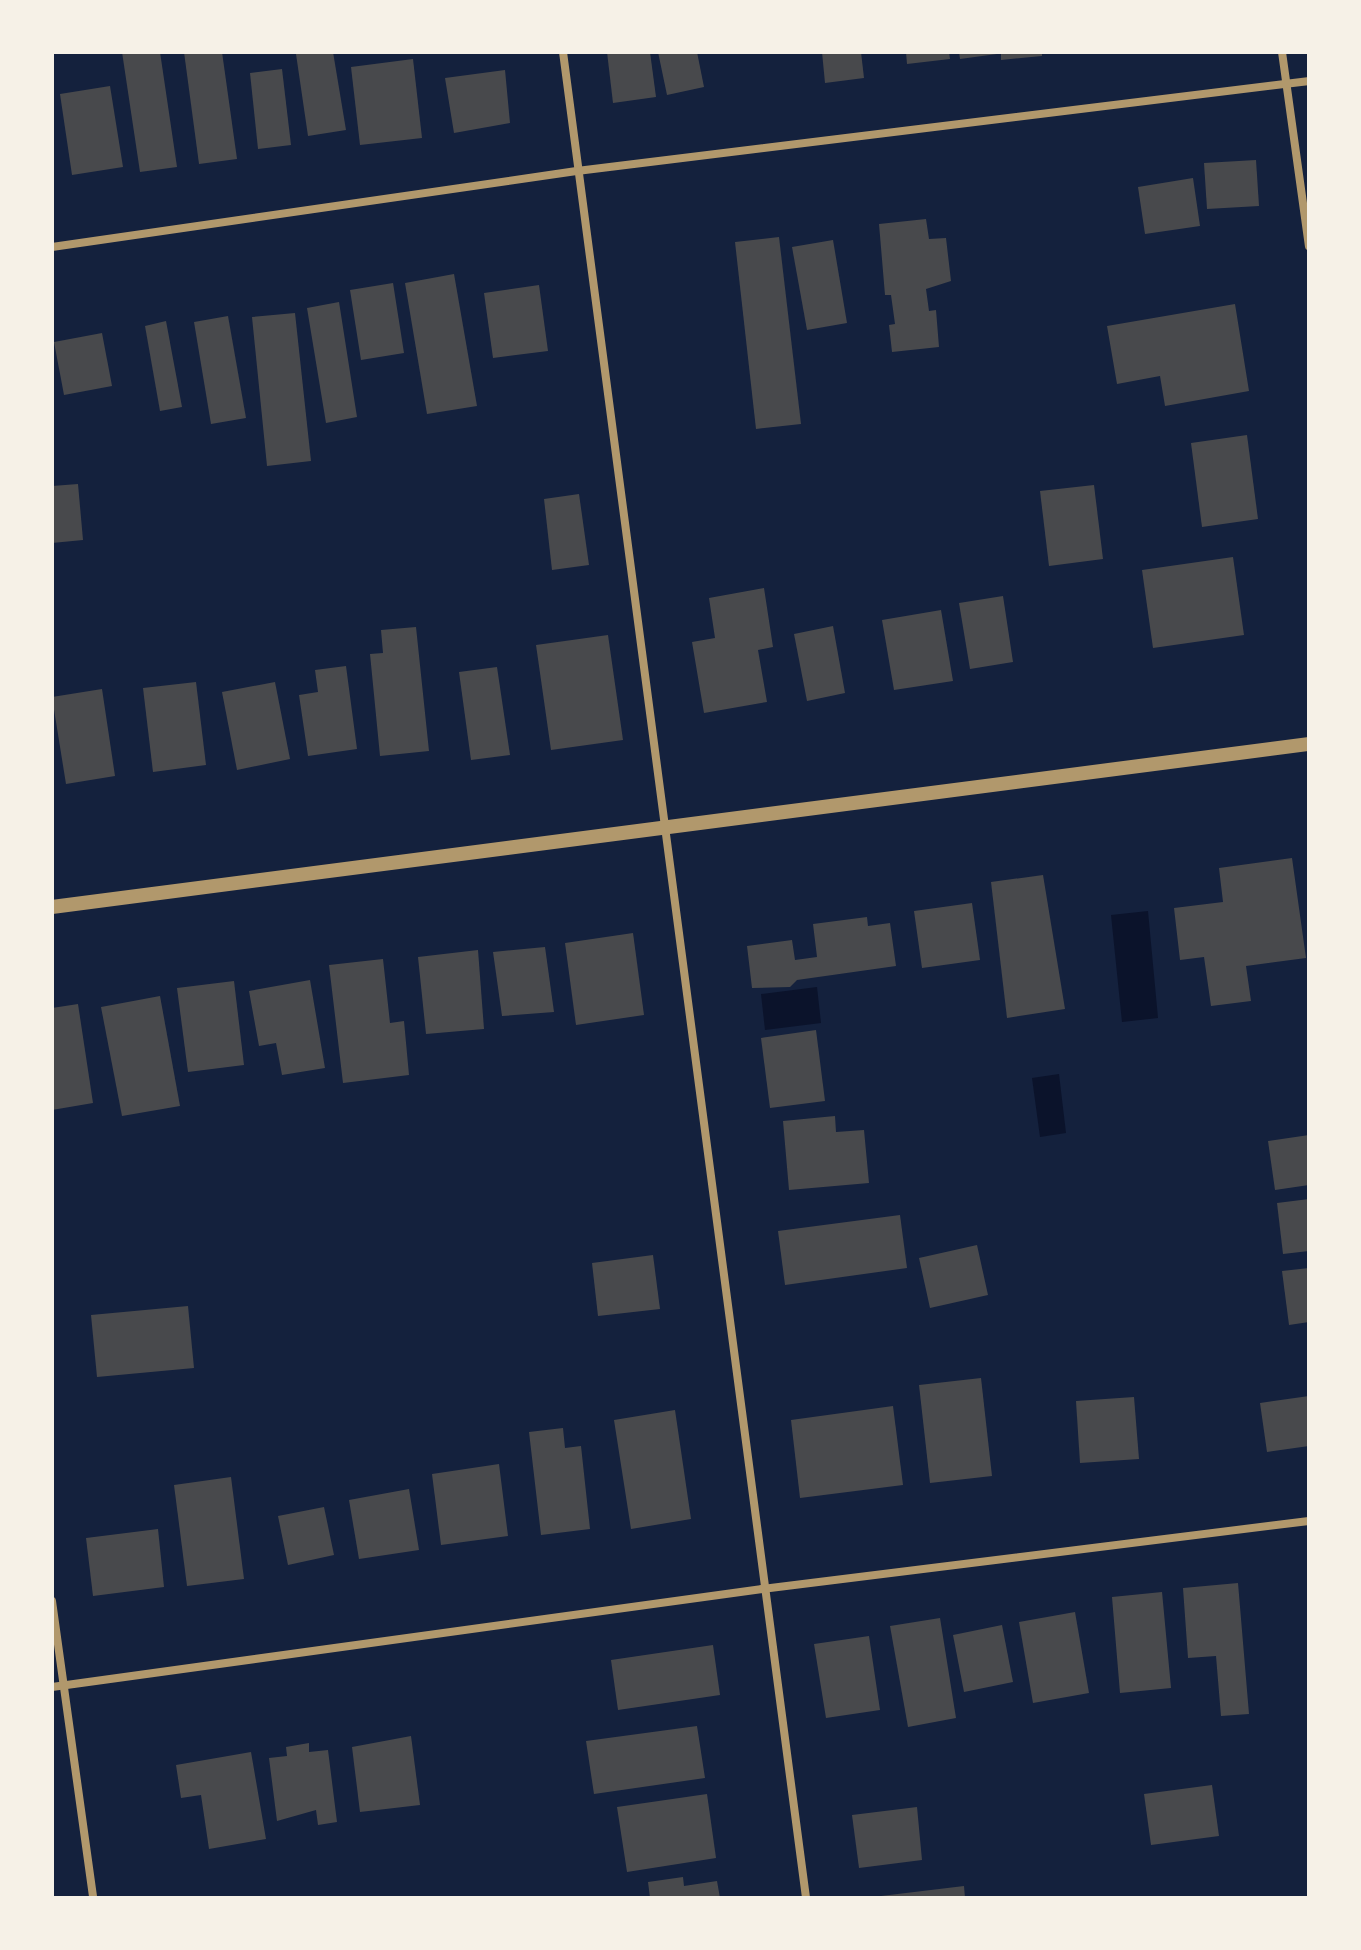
<!DOCTYPE html>
<style>
body{margin:0}
#map{position:relative;width:1361px;height:1950px;overflow:hidden;background:#14213d;font-family:Cabin,sans-serif}
div>[style]{position:absolute}
.water>*{inset:0;background:#0b132b}
.building>*{inset:0;background:#48494c}
.minor>*{height:8px;margin:-4px;padding:0 4px;transform-origin:4px;border-radius:4px;background:#b1986c}
.tertiary>*{height:14px;margin:-7px;padding:0 7px;transform-origin:7px;border-radius:7px;background:#b1986c}
span{translate:-50% -50%;white-space:nowrap;text-align:center;line-height:1.15;-webkit-text-stroke:7px #f6f1e7;paint-order:stroke}
.frame{position:absolute;inset:0;border:54px solid #f6f1e7;pointer-events:none}
</style>
<div id="map">
<div class="water">
<i style="clip-path:polygon(1148px 911px,1158px 1018px,1122px 1022px,1111px 915px)"></i>
<i style="clip-path:polygon(817px 987px,821px 1023px,765px 1030px,761px 994px)"></i>
<i style="clip-path:polygon(1059px 1074px,1066px 1133px,1040px 1137px,1032px 1078px)"></i>
</div>
<div class="building">
<i style="clip-path:polygon(122px 52px,160px 52px,177px 167px,140px 172px)"></i>
<i style="clip-path:polygon(184px 52px,222px 52px,237px 159px,199px 164px)"></i>
<i style="clip-path:polygon(333px 52px,346px 130px,308px 136px,296px 54px)"></i>
<i style="clip-path:polygon(607px 52px,650px 52px,656px 97px,613px 103px)"></i>
<i style="clip-path:polygon(658px 52px,697px 52px,704px 87px,667px 95px)"></i>
<i style="clip-path:polygon(822px 52px,861px 52px,864px 78px,825px 83px)"></i>
<i style="clip-path:polygon(906px 52px,949px 52px,950px 59px,907px 64px)"></i>
<i style="clip-path:polygon(959px 52px,997px 52px,997px 54px,960px 59px)"></i>
<i style="clip-path:polygon(1001px 52px,1042px 52px,1042px 56px,1001px 60px)"></i>
<i style="clip-path:polygon(413px 59px,422px 138px,360px 145px,351px 67px)"></i>
<i style="clip-path:polygon(282px 69px,291px 145px,258px 149px,250px 73px)"></i>
<i style="clip-path:polygon(505px 70px,510px 123px,454px 133px,445px 78px)"></i>
<i style="clip-path:polygon(110px 86px,123px 167px,72px 175px,60px 94px)"></i>
<i style="clip-path:polygon(1256px 160px,1259px 206px,1207px 209px,1204px 163px)"></i>
<i style="clip-path:polygon(1193px 178px,1200px 226px,1145px 234px,1138px 187px)"></i>
<i style="clip-path:polygon(926px 219px,929px 239px,946px 238px,951px 281px,926px 289px,929px 311px,936px 310px,939px 347px,892px 352px,889px 325px,895px 324px,891px 295px,885px 295px,879px 224px)"></i>
<i style="clip-path:polygon(779px 237px,801px 424px,756px 429px,735px 242px)"></i>
<i style="clip-path:polygon(833px 240px,847px 323px,807px 330px,792px 247px)"></i>
<i style="clip-path:polygon(454px 274px,477px 406px,427px 414px,405px 283px)"></i>
<i style="clip-path:polygon(393px 283px,404px 353px,361px 360px,350px 290px)"></i>
<i style="clip-path:polygon(539px 285px,548px 351px,493px 358px,484px 293px)"></i>
<i style="clip-path:polygon(339px 302px,357px 417px,326px 423px,307px 308px)"></i>
<i style="clip-path:polygon(1235px 304px,1249px 391px,1165px 406px,1160px 376px,1117px 384px,1107px 326px)"></i>
<i style="clip-path:polygon(295px 313px,311px 461px,267px 466px,252px 317px)"></i>
<i style="clip-path:polygon(228px 316px,246px 418px,211px 424px,194px 322px)"></i>
<i style="clip-path:polygon(166px 321px,182px 407px,160px 411px,145px 326px)"></i>
<i style="clip-path:polygon(102px 333px,112px 386px,64px 395px,54px 342px)"></i>
<i style="clip-path:polygon(1247px 435px,1258px 519px,1202px 527px,1191px 443px)"></i>
<i style="clip-path:polygon(78px 484px,83px 540px,52px 543px,52px 486px)"></i>
<i style="clip-path:polygon(1094px 485px,1103px 559px,1049px 566px,1040px 491px)"></i>
<i style="clip-path:polygon(579px 494px,589px 565px,552px 570px,544px 499px)"></i>
<i style="clip-path:polygon(1233px 557px,1244px 635px,1153px 648px,1142px 570px)"></i>
<i style="clip-path:polygon(764px 588px,773px 647px,758px 650px,767px 702px,704px 713px,692px 642px,715px 638px,709px 598px)"></i>
<i style="clip-path:polygon(1003px 596px,1013px 662px,970px 669px,959px 603px)"></i>
<i style="clip-path:polygon(941px 610px,953px 681px,894px 690px,882px 620px)"></i>
<i style="clip-path:polygon(833px 626px,845px 693px,807px 701px,794px 634px)"></i>
<i style="clip-path:polygon(416px 627px,429px 751px,380px 756px,370px 654px,383px 653px,381px 630px)"></i>
<i style="clip-path:polygon(608px 635px,623px 740px,551px 750px,536px 645px)"></i>
<i style="clip-path:polygon(346px 666px,357px 749px,308px 756px,299px 695px,318px 692px,315px 670px)"></i>
<i style="clip-path:polygon(497px 667px,510px 755px,471px 760px,459px 672px)"></i>
<i style="clip-path:polygon(196px 682px,206px 765px,153px 772px,143px 688px)"></i>
<i style="clip-path:polygon(275px 682px,290px 759px,237px 770px,222px 692px)"></i>
<i style="clip-path:polygon(102px 689px,115px 776px,66px 784px,52px 697px)"></i>
<i style="clip-path:polygon(1292px 858px,1306px 958px,1246px 966px,1251px 1001px,1211px 1006px,1204px 957px,1180px 960px,1174px 908px,1223px 902px,1219px 868px)"></i>
<i style="clip-path:polygon(1043px 875px,1065px 1009px,1007px 1018px,991px 882px)"></i>
<i style="clip-path:polygon(972px 903px,980px 960px,922px 968px,914px 911px)"></i>
<i style="clip-path:polygon(867px 917px,868px 926px,890px 923px,896px 966px,797px 980px,790px 987px,752px 988px,747px 946px,792px 940px,795px 960px,817px 957px,813px 924px)"></i>
<i style="clip-path:polygon(633px 933px,644px 1015px,576px 1025px,565px 943px)"></i>
<i style="clip-path:polygon(545px 947px,554px 1012px,502px 1016px,493px 952px)"></i>
<i style="clip-path:polygon(478px 950px,484px 1029px,426px 1034px,418px 957px)"></i>
<i style="clip-path:polygon(383px 959px,390px 1023px,404px 1021px,409px 1075px,343px 1083px,329px 965px)"></i>
<i style="clip-path:polygon(310px 980px,325px 1068px,282px 1075px,276px 1043px,259px 1046px,249px 991px)"></i>
<i style="clip-path:polygon(234px 981px,244px 1065px,188px 1072px,177px 988px)"></i>
<i style="clip-path:polygon(160px 996px,180px 1106px,122px 1116px,101px 1007px)"></i>
<i style="clip-path:polygon(78px 1004px,93px 1103px,52px 1110px,52px 1008px)"></i>
<i style="clip-path:polygon(816px 1030px,825px 1101px,770px 1108px,761px 1038px)"></i>
<i style="clip-path:polygon(835px 1116px,836px 1132px,864px 1130px,869px 1183px,789px 1190px,783px 1121px)"></i>
<i style="clip-path:polygon(1309px 1135px,1309px 1185px,1275px 1190px,1268px 1141px)"></i>
<i style="clip-path:polygon(1309px 1199px,1309px 1251px,1283px 1254px,1277px 1203px)"></i>
<i style="clip-path:polygon(900px 1215px,907px 1268px,785px 1285px,778px 1231px)"></i>
<i style="clip-path:polygon(977px 1245px,988px 1295px,930px 1308px,919px 1258px)"></i>
<i style="clip-path:polygon(653px 1255px,660px 1309px,598px 1316px,592px 1263px)"></i>
<i style="clip-path:polygon(1309px 1268px,1309px 1322px,1289px 1325px,1282px 1271px)"></i>
<i style="clip-path:polygon(188px 1306px,194px 1368px,97px 1377px,91px 1315px)"></i>
<i style="clip-path:polygon(981px 1378px,992px 1476px,930px 1483px,919px 1385px)"></i>
<i style="clip-path:polygon(1309px 1396px,1309px 1446px,1267px 1452px,1260px 1403px)"></i>
<i style="clip-path:polygon(1134px 1397px,1139px 1459px,1080px 1463px,1076px 1401px)"></i>
<i style="clip-path:polygon(893px 1406px,903px 1485px,800px 1498px,791px 1420px)"></i>
<i style="clip-path:polygon(675px 1410px,691px 1519px,631px 1529px,614px 1420px)"></i>
<i style="clip-path:polygon(563px 1428px,565px 1448px,581px 1446px,590px 1529px,541px 1535px,529px 1432px)"></i>
<i style="clip-path:polygon(499px 1464px,508px 1536px,441px 1545px,432px 1474px)"></i>
<i style="clip-path:polygon(231px 1477px,244px 1579px,187px 1586px,174px 1485px)"></i>
<i style="clip-path:polygon(409px 1489px,419px 1550px,359px 1559px,349px 1500px)"></i>
<i style="clip-path:polygon(324px 1507px,334px 1555px,288px 1565px,278px 1516px)"></i>
<i style="clip-path:polygon(158px 1529px,164px 1587px,93px 1596px,86px 1538px)"></i>
<i style="clip-path:polygon(1238px 1583px,1249px 1714px,1221px 1716px,1216px 1656px,1188px 1658px,1183px 1588px)"></i>
<i style="clip-path:polygon(1162px 1592px,1171px 1688px,1120px 1693px,1112px 1597px)"></i>
<i style="clip-path:polygon(1075px 1612px,1089px 1693px,1033px 1703px,1019px 1622px)"></i>
<i style="clip-path:polygon(940px 1618px,956px 1718px,908px 1727px,890px 1626px)"></i>
<i style="clip-path:polygon(1002px 1625px,1013px 1682px,964px 1692px,953px 1635px)"></i>
<i style="clip-path:polygon(869px 1636px,880px 1710px,826px 1718px,814px 1644px)"></i>
<i style="clip-path:polygon(713px 1645px,720px 1695px,618px 1710px,611px 1660px)"></i>
<i style="clip-path:polygon(697px 1726px,705px 1778px,594px 1794px,586px 1741px)"></i>
<i style="clip-path:polygon(411px 1736px,420px 1805px,360px 1812px,352px 1747px)"></i>
<i style="clip-path:polygon(309px 1743px,309px 1752px,328px 1750px,337px 1822px,318px 1825px,316px 1810px,277px 1821px,269px 1758px,287px 1756px,286px 1747px)"></i>
<i style="clip-path:polygon(251px 1752px,266px 1839px,209px 1849px,201px 1795px,181px 1798px,176px 1765px)"></i>
<i style="clip-path:polygon(1212px 1785px,1219px 1836px,1151px 1845px,1144px 1794px)"></i>
<i style="clip-path:polygon(707px 1794px,716px 1858px,627px 1872px,617px 1807px)"></i>
<i style="clip-path:polygon(917px 1807px,922px 1860px,859px 1868px,852px 1815px)"></i>
<i style="clip-path:polygon(683px 1877px,684px 1886px,717px 1881px,720px 1898px,650px 1898px,648px 1882px)"></i>
<i style="clip-path:polygon(964px 1886px,965px 1898px,881px 1898px,881px 1896px)"></i>
</div>
<div class="minor">
<i style="left:563px;top:52px;width:1862px;rotate:82.5deg"></i>
<i style="left:1282px;top:52px;width:196px;rotate:82.1deg"></i>
<i style="left:52px;top:247px;width:530px;rotate:-8.24deg"></i>
<i style="left:577px;top:171px;width:738px;rotate:-7.01deg"></i>
<i style="left:52px;top:1601px;width:300px;rotate:82.1deg"></i>
<i style="left:52px;top:1687px;width:717px;rotate:-7.86deg"></i>
<i style="left:762px;top:1589px;width:551px;rotate:-7.09deg"></i>
</div>
<div class="tertiary">
<i style="left:52px;top:907px;width:1268px;rotate:-7.39deg"></i>
</div>
<div class="frame"></div>
</div>
